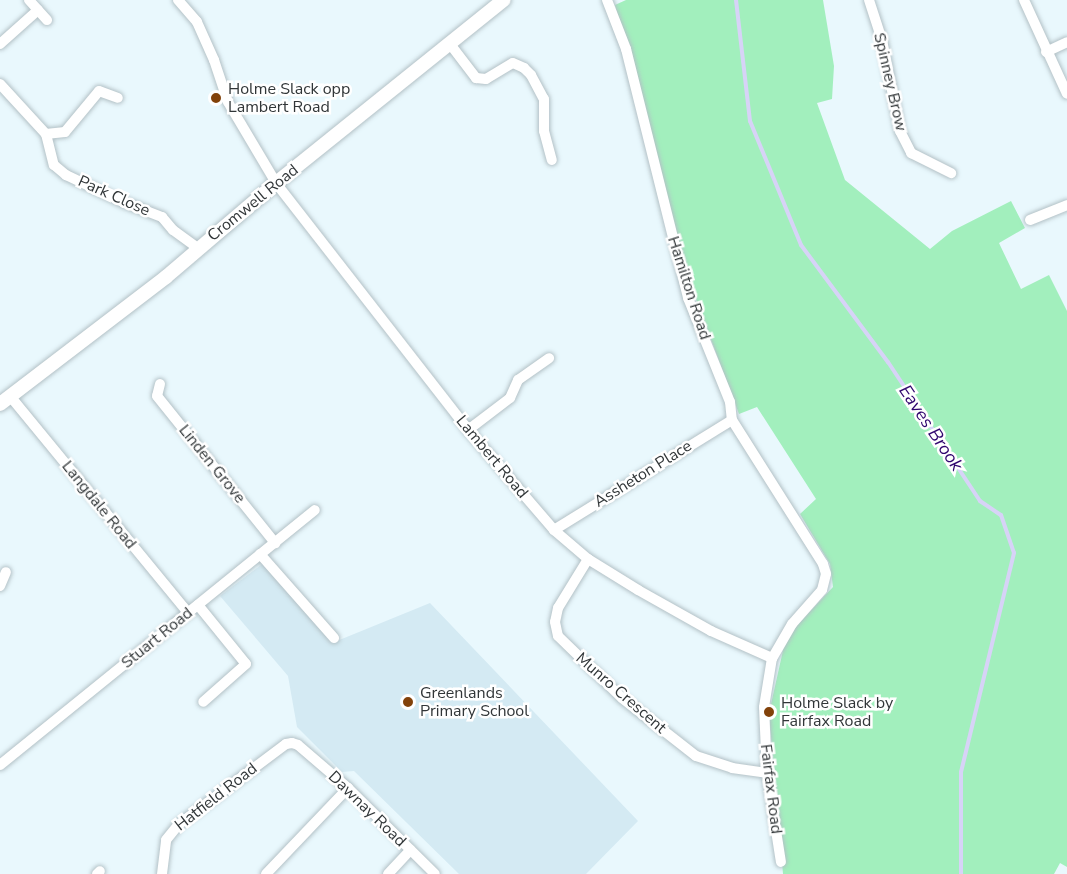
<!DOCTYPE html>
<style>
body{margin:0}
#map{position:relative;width:1067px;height:874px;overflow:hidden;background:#e9f8fd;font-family:"Nunito Sans",sans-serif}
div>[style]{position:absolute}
.built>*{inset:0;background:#d4eaf3}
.green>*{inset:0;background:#a2efbd}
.stream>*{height:4px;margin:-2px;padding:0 2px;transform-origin:2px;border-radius:2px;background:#d7d3f7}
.roads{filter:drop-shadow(0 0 2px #b3c1c6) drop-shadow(0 0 2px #b3c1c6)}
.street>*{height:10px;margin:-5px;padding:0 5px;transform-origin:5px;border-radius:5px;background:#fff}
.secondary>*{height:14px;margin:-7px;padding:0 7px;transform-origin:7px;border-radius:7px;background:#fff}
.dots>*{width:16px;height:16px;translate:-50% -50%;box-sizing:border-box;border:3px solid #fff;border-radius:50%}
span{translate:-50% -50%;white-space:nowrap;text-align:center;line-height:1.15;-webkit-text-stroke:5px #fff;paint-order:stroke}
.street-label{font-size:16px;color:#313638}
.poi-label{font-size:16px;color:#313638}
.left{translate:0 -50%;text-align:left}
.water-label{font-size:18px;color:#2f056e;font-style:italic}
</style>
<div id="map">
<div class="built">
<i style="clip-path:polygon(265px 562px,332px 643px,430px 603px,638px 821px,586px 874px,459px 874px,354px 771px,342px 772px,297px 727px,288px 676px,220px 596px)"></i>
</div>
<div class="green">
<i style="clip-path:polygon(626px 0,823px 0,834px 66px,832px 99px,817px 103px,845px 180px,930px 249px,952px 231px,1011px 201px,1025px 228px,999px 243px,1021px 289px,1049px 275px,1067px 311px,1067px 867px,1060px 863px,1054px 874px,783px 874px,769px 713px,786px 637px,833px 587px,830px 564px,800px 514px,816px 499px,757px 407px,739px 414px,667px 222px,615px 5px)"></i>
</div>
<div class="stream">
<i style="left:736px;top:0;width:122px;rotate:83.4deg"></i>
<i style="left:750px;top:121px;width:134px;rotate:67.6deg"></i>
<i style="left:801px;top:245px;width:146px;rotate:53.4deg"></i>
<i style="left:888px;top:362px;width:167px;rotate:56.5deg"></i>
<i style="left:980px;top:501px;width:25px;rotate:34deg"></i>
<i style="left:1001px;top:515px;width:40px;rotate:71.1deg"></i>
<i style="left:1014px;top:553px;width:225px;rotate:103.6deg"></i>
<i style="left:961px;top:772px;width:102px;rotate:90deg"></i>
</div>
<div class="roads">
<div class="street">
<i style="left:29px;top:0;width:27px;rotate:48deg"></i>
<i style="left:178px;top:0;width:29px;rotate:49deg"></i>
<i style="left:197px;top:22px;width:42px;rotate:65.9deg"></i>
<i style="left:214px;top:60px;width:44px;rotate:71.6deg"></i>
<i style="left:228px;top:102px;width:94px;rotate:59.3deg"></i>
<i style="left:276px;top:183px;width:313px;rotate:52.1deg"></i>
<i style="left:468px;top:430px;width:132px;rotate:49.3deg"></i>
<i style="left:554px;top:530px;width:45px;rotate:40.5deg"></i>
<i style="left:588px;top:559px;width:59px;rotate:31.8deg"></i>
<i style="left:638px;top:590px;width:84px;rotate:29.3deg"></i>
<i style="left:711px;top:631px;width:67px;rotate:23.9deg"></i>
<i style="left:607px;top:0;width:53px;rotate:68.8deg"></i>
<i style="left:626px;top:49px;width:257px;rotate:76deg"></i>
<i style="left:688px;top:298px;width:112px;rotate:68deg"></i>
<i style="left:730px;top:402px;width:18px;rotate:84deg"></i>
<i style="left:732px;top:420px;width:170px;rotate:57.7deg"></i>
<i style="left:823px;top:564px;width:10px;rotate:73deg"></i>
<i style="left:826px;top:574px;width:16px;rotate:104deg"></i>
<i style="left:822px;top:590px;width:45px;rotate:131.4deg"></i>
<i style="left:792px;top:624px;width:39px;rotate:120deg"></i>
<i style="left:772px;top:658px;width:50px;rotate:99.3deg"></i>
<i style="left:764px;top:707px;width:66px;rotate:87.4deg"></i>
<i style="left:767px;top:773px;width:90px;rotate:81.1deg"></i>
<i style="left:869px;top:0;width:42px;rotate:72deg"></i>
<i style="left:882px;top:40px;width:93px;rotate:78.8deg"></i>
<i style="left:900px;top:131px;width:25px;rotate:63deg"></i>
<i style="left:911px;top:153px;width:45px;rotate:26.6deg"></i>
<i style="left:1024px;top:0;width:103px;rotate:65.4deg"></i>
<i style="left:0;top:44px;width:51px;rotate:-41.8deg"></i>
<i style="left:450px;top:44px;width:43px;rotate:52.6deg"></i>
<i style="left:476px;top:78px;width:10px;rotate:6deg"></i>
<i style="left:486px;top:79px;width:31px;rotate:-31deg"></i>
<i style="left:513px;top:63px;width:12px;rotate:24deg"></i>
<i style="left:524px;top:68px;width:10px;rotate:45deg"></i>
<i style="left:531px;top:75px;width:27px;rotate:62deg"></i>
<i style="left:544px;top:99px;width:32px;rotate:90deg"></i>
<i style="left:544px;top:131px;width:30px;rotate:75deg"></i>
<i style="left:1046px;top:52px;width:23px;rotate:-25deg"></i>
<i style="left:0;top:84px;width:68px;rotate:47.4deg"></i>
<i style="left:46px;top:134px;width:32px;rotate:76deg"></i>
<i style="left:54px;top:165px;width:16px;rotate:40deg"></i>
<i style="left:66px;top:175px;width:63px;rotate:25.3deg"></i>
<i style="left:123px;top:202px;width:42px;rotate:21deg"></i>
<i style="left:162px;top:217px;width:17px;rotate:50deg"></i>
<i style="left:173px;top:230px;width:31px;rotate:36deg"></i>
<i style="left:46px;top:134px;width:19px;rotate:-6deg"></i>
<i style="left:65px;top:132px;width:53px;rotate:-50.3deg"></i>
<i style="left:99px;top:91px;width:20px;rotate:20deg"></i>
<i style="left:1030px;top:220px;width:40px;rotate:-22deg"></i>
<i style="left:160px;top:384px;width:12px;rotate:104deg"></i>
<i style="left:157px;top:396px;width:189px;rotate:51.2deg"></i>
<i style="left:10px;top:396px;width:281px;rotate:50.6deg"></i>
<i style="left:468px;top:430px;width:53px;rotate:-37.3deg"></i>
<i style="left:510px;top:398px;width:20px;rotate:-66deg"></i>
<i style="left:518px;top:380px;width:38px;rotate:-35deg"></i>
<i style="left:554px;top:530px;width:209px;rotate:-31.7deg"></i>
<i style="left:260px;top:554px;width:112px;rotate:48.6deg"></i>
<i style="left:588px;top:559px;width:57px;rotate:121.5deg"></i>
<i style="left:558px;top:608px;width:14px;rotate:102deg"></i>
<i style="left:555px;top:622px;width:14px;rotate:78deg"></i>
<i style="left:558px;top:636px;width:89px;rotate:44.1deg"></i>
<i style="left:622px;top:698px;width:94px;rotate:38.1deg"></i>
<i style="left:696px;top:756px;width:38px;rotate:18deg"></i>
<i style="left:732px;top:768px;width:35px;rotate:8deg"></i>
<i style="left:0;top:586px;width:15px;rotate:-67deg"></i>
<i style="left:198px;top:605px;width:76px;rotate:50.9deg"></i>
<i style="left:246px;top:664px;width:57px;rotate:138.5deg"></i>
<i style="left:0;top:765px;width:405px;rotate:-39deg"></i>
<i style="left:97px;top:874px;width:4px;rotate:-45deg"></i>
<i style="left:162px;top:874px;width:34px;rotate:-83deg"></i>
<i style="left:166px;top:840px;width:19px;rotate:-51deg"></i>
<i style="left:178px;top:825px;width:135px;rotate:-36.9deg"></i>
<i style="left:286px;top:744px;width:6px;rotate:-9deg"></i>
<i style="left:292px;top:743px;width:6px;rotate:18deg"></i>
<i style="left:298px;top:745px;width:66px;rotate:40.7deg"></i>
<i style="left:348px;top:788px;width:122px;rotate:44.7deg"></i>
<i style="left:266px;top:874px;width:119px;rotate:-46.4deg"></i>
<i style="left:388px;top:874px;width:33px;rotate:-47deg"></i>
</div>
<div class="secondary">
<i style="left:0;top:404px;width:209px;rotate:-37.4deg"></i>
<i style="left:166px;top:277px;width:145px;rotate:-40.5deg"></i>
<i style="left:276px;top:183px;width:292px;rotate:-38.8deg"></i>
</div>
</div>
<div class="dots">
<i style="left:216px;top:98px;background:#82420a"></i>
<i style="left:408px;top:702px;background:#82420a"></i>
<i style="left:769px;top:712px;background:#82420a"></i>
</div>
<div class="street-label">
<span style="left:890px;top:82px;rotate:77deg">Spinney Brow</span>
<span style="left:114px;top:196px;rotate:24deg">Park Close</span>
<span style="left:253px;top:203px;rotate:-39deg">Cromwell Road</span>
<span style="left:689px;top:288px;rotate:72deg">Hamilton Road</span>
<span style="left:492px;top:457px;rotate:50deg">Lambert Road</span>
<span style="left:212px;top:464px;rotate:51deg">Linden Grove</span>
<span style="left:643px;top:474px;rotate:-32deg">Assheton Place</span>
<span style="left:99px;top:505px;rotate:51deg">Langdale Road</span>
<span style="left:157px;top:638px;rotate:-39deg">Stuart Road</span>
<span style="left:621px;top:693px;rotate:41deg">Munro Crescent</span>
<span style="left:771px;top:789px;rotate:83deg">Fairfax Road</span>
<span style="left:216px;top:797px;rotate:-38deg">Hatfield Road</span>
<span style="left:367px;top:809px;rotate:44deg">Dawnay Road</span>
</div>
<div class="poi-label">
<span class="left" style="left:228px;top:98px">Holme Slack opp<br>Lambert Road</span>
<span class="left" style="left:420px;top:702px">Greenlands<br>Primary School</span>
<span class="left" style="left:781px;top:712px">Holme Slack by<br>Fairfax Road</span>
</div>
<div class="water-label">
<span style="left:931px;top:428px;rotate:56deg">Eaves Brook</span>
</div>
</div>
